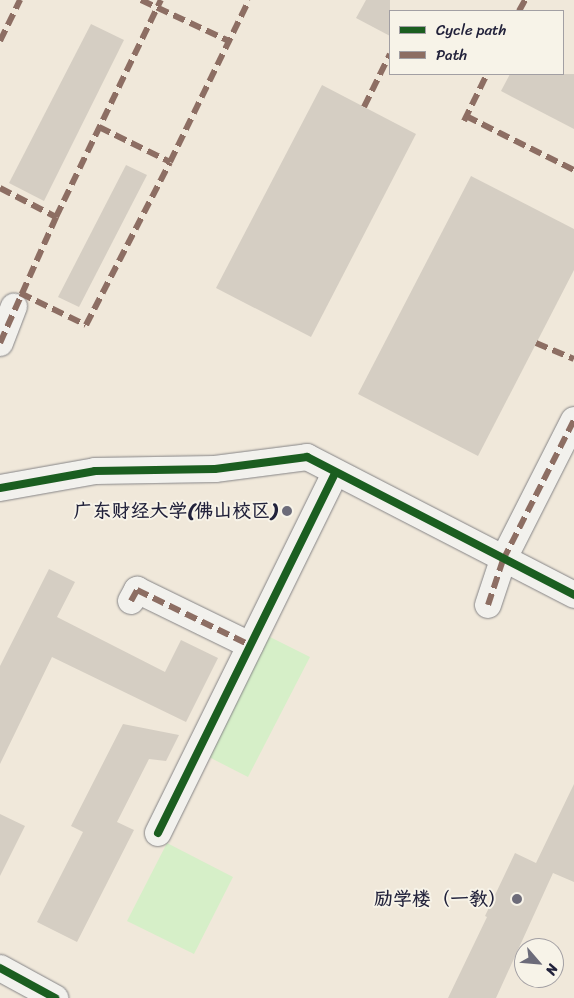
<!DOCTYPE html>
<meta charset="utf-8">
<style>
body{margin:0}
#map{position:relative;width:574px;height:998px;overflow:hidden;background:#f4f2ec;font-family:Sriracha,"LXGW WenKai TC",sans-serif}
div>[style]{position:absolute}
.built>*{inset:0;background:#f0e8da}
.green>*{inset:0;background:#d6efc8}
.building>*{inset:0;background:#d5cec3}
.roads{filter:drop-shadow(0 0 1px #858486) drop-shadow(0 0 1px #858486)}
.minor>*{height:26px;margin:-13px;padding:0 13px;transform-origin:13px;border-radius:13px;background:#f2f1ed}
.quiet>*{height:6px;margin-top:-3px;transform-origin:0;background:repeating-linear-gradient(90deg,#8d6e63 0 12px,transparent 0 18px)}
.cycleway>*{height:8px;margin:-4px;padding:0 4px;transform-origin:4px;border-radius:4px;background:#1b5e20}
.dots>*{width:14px;height:14px;translate:-50% -50%;box-sizing:border-box;border:2px solid #f7f3e8;border-radius:50%}
span{translate:-50% -50%;white-space:nowrap;text-align:center;line-height:1.15;-webkit-text-stroke:4px #f7f3e8;paint-order:stroke}
.poi-label{font-size:19px;color:#22223b;font-weight:700}
.right{translate:-100% -50%;text-align:right}
.legend{position:absolute;left:389px;top:10px;width:175px;height:65px;box-sizing:border-box;background:#f7f3e8;border:1px solid #a29fa3;margin:0;padding:6px 9px;list-style:none;font-size:15px;color:#22223b}
.legend li{display:flex;align-items:center;gap:10px;height:25px}
.legend b{width:25px;border:1px solid #a29fa3}
.north{position:absolute;left:514px;top:938px;width:50px;height:50px;box-sizing:border-box;background:#f7f3e8;border:1px solid #a29fa3;border-radius:50%;rotate:117deg;font-size:14px;font-weight:700;line-height:20px;text-align:center;color:#22223b}
.north::after{content:'';display:block;margin:auto;width:18px;height:22px;background:#6c6b79;clip-path:polygon(50% 0,100% 100%,50% 72%,0 100%)}
</style>
<div id="map">
<div class="built">
<i style="clip-path:polygon(evenodd,0 0,574px 0,574px 998px,0 998px,0 0,390px 11px,563px 11px,563px 74px,390px 74px,390px 11px,0 0,524px 948px,554px 948px,554px 978px,524px 978px,524px 948px)"></i>
</div>
<div class="green">
<i style="clip-path:polygon(266px 635px,310px 657px,248px 777px,205px 755px)"></i>
<i style="clip-path:polygon(167px 843px,233px 877px,194px 954px,127px 921px)"></i>
</div>
<div class="building">
<i style="clip-path:polygon(366px 0,390px 0,390px 36px,356px 18px)"></i>
<i style="clip-path:polygon(91px 24px,124px 40px,44px 201px,9px 183px)"></i>
<i style="clip-path:polygon(510px 74px,574px 74px,574px 129px,501px 91px)"></i>
<i style="clip-path:polygon(322px 85px,416px 134px,311px 337px,216px 288px)"></i>
<i style="clip-path:polygon(126px 165px,147px 175px,79px 307px,58px 297px)"></i>
<i style="clip-path:polygon(471px 176px,574px 229px,574px 270px,478px 456px,358px 394px)"></i>
<i style="clip-path:polygon(49px 569px,75px 582px,57px 617px,165px 672px,181px 640px,218px 658px,186px 722px,52px 657px,0 764px,0 666px)"></i>
<i style="clip-path:polygon(123px 724px,179px 735px,166px 761px,149px 759px,117px 822px,134px 830px,77px 942px,37px 922px,83px 832px,71px 826px)"></i>
<i style="clip-path:polygon(574px 784px,574px 882px,553px 873px,496px 998px,448px 998px,487px 917px,485px 916px,515px 853px,536px 863px)"></i>
<i style="clip-path:polygon(0 814px,25px 826px,0 876px)"></i>
</div>
<div class="roads">
<div class="minor">
<i style="left:0;top:343px;width:39px;rotate:-69deg"></i>
<i style="left:0;top:488px;width:97px;rotate:-10.1deg"></i>
<i style="left:95px;top:471px;width:120px;rotate:-1deg"></i>
<i style="left:215px;top:469px;width:93px;rotate:-7.4deg"></i>
<i style="left:307px;top:457px;width:301px;rotate:27.3deg"></i>
<i style="left:131px;top:601px;width:13px;rotate:-61deg"></i>
<i style="left:137px;top:590px;width:126px;rotate:26deg"></i>
<i style="left:488px;top:605px;width:47px;rotate:-71.6deg"></i>
<i style="left:503px;top:560px;width:157px;rotate:-63.1deg"></i>
<i style="left:158px;top:833px;width:401px;rotate:-63.8deg"></i>
<i style="left:0;top:968px;width:63px;rotate:28.6deg"></i>
</div>
</div>
<div class="quiet">
<i style="left:141px;top:0;width:97px;rotate:25deg"></i>
<i style="left:519px;top:11px;width:13px;rotate:-61deg"></i>
<i style="left:0;top:41px;width:46px;rotate:-64deg"></i>
<i style="left:364px;top:107px;width:59px;rotate:-63.9deg"></i>
<i style="left:466px;top:116px;width:121px;rotate:26.6deg"></i>
<i style="left:464px;top:121px;width:52px;rotate:-63.9deg"></i>
<i style="left:99px;top:127px;width:79px;rotate:26.2deg"></i>
<i style="left:0;top:188px;width:63px;rotate:27.4deg"></i>
<i style="left:20px;top:293px;width:73px;rotate:25.9deg"></i>
<i style="left:86px;top:325px;width:183px;rotate:-62.7deg"></i>
<i style="left:170px;top:162px;width:180px;rotate:-64deg"></i>
<i style="left:0;top:343px;width:138px;rotate:-66deg"></i>
<i style="left:56px;top:217px;width:241px;rotate:-64.2deg"></i>
<i style="left:536px;top:343px;width:41px;rotate:22.8deg"></i>
<i style="left:131px;top:601px;width:13px;rotate:-61deg"></i>
<i style="left:137px;top:590px;width:126px;rotate:26deg"></i>
<i style="left:488px;top:605px;width:47px;rotate:-71.6deg"></i>
<i style="left:503px;top:560px;width:157px;rotate:-63.1deg"></i>
</div>
<div class="cycleway">
<i style="left:0;top:488px;width:97px;rotate:-10.1deg"></i>
<i style="left:95px;top:471px;width:120px;rotate:-1deg"></i>
<i style="left:215px;top:469px;width:93px;rotate:-7.4deg"></i>
<i style="left:307px;top:457px;width:301px;rotate:27.3deg"></i>
<i style="left:158px;top:833px;width:401px;rotate:-63.8deg"></i>
<i style="left:0;top:968px;width:63px;rotate:28.6deg"></i>
</div>
<div class="dots">
<i style="left:287px;top:511px;background:#6c6b79"></i>
<i style="left:517px;top:899px;background:#6c6b79"></i>
</div>
<div class="poi-label">
<span class="right" style="left:277px;top:511px">广东财经大学(佛山校区)</span>
<span class="right" style="left:507px;top:899px">励学楼（一教）</span>
</div>
<ul class="legend">
<li><b style="height:6px;background:#1b5e20"></b>Cycle path</li>
<li><b style="height:6px;background:#8d6e63"></b>Path</li>
</ul>
<div class="north">N</div>
</div>
